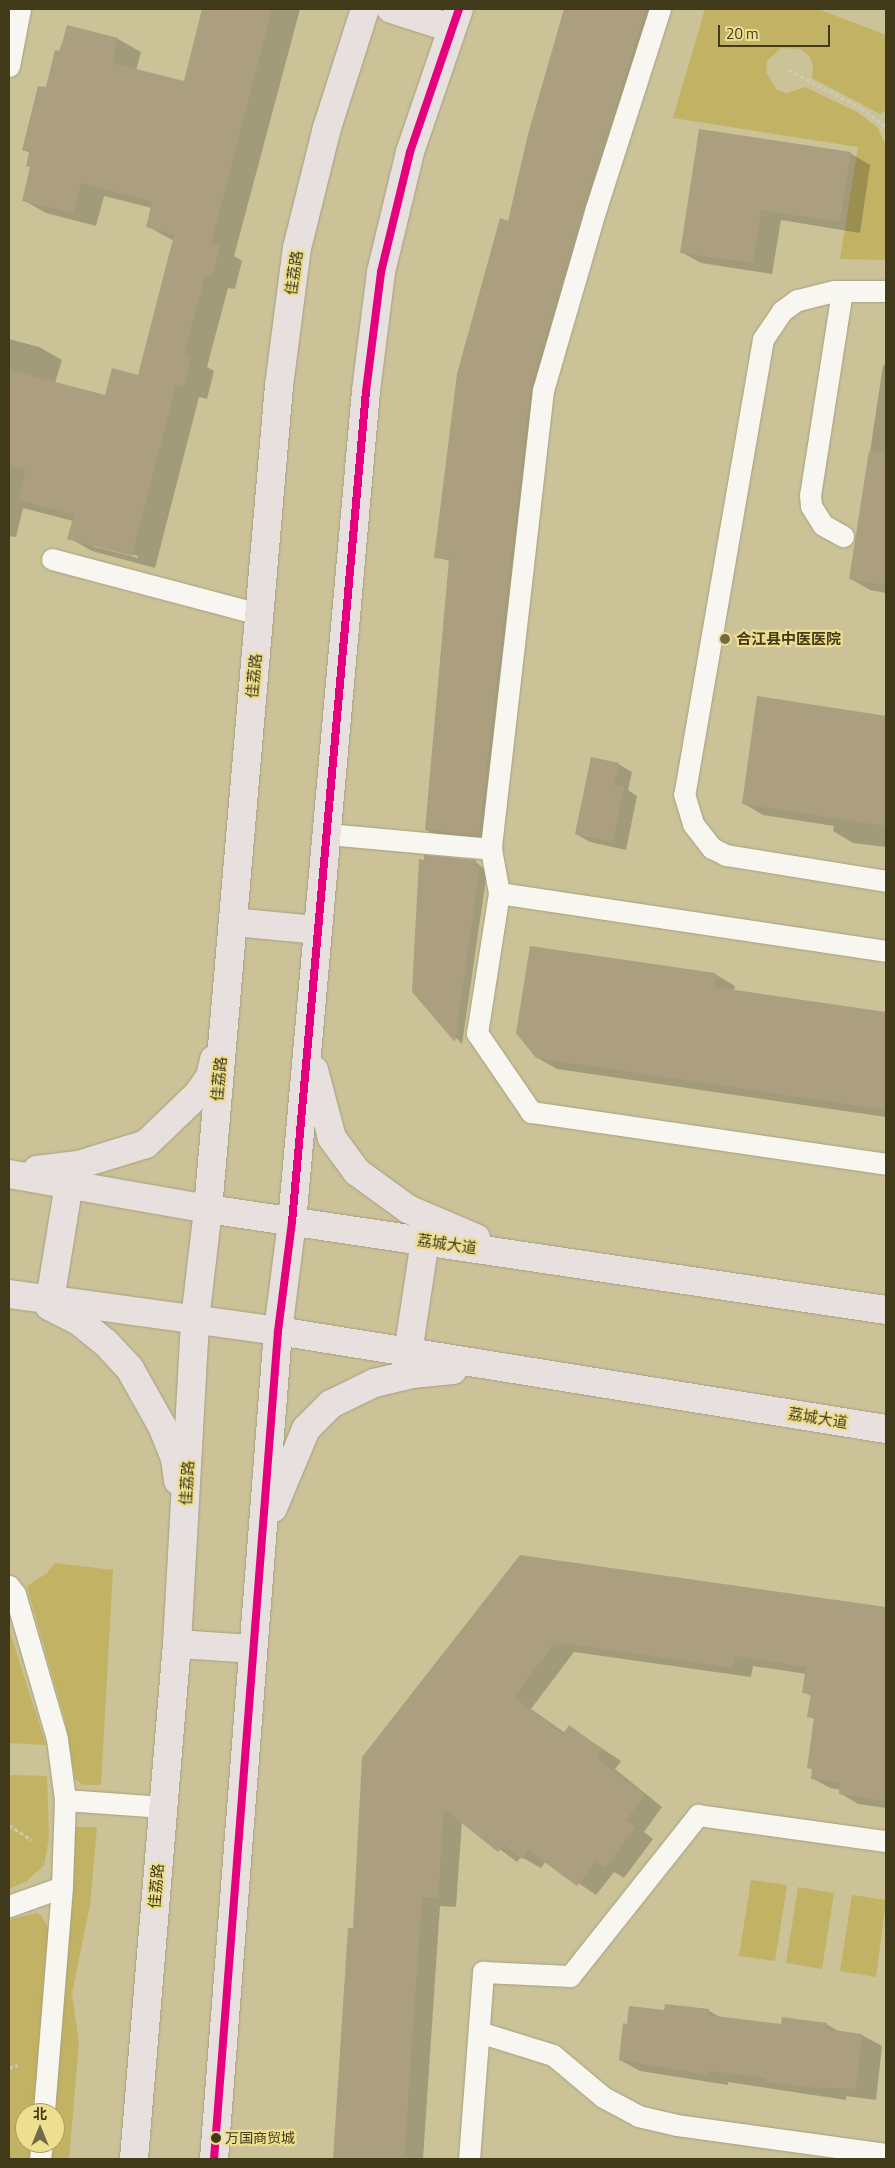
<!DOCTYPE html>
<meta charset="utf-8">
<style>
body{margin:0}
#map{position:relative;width:895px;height:2168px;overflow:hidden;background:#cbc298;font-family:"Titillium Web","Noto Sans SC",sans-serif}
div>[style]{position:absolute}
.green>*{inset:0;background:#c1b264}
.shadow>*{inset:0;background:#0003}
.building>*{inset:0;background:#ab9f7f}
.path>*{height:3px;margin-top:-1.5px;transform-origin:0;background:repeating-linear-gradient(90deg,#cccabd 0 4px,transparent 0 6.5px)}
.roads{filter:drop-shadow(0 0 1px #a69f7e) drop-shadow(0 0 1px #a69f7e)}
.lane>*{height:21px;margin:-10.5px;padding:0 10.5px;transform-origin:10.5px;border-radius:10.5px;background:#f7f6f0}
.primary>*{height:28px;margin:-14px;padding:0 14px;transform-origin:14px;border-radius:14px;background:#e7e0de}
.bus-1>*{height:8px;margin:-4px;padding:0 4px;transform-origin:4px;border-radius:4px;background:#e5007d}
.dots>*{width:14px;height:14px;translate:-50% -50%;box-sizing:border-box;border:2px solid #edde90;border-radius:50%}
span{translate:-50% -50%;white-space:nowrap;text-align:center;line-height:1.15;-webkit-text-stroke:4.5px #edde90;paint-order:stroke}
.bus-label{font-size:14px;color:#403a1a}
.left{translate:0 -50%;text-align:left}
.street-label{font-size:15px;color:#403a1a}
.poi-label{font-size:15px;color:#403a1a;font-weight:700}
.frame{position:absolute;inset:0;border:10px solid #403a1a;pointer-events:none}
.north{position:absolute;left:15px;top:2103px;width:50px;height:50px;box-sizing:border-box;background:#edde90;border:1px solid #a89c61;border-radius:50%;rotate:0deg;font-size:14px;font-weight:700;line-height:20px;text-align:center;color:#403a1a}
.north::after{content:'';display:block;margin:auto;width:18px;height:22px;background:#716a46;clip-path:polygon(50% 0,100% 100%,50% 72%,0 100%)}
.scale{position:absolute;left:718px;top:25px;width:112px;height:22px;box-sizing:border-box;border:2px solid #403a1a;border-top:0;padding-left:6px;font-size:15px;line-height:18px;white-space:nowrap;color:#403a1a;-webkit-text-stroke:4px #edde90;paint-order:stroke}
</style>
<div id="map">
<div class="green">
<i style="clip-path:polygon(705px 9px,818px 9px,886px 35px,886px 110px,880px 114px,812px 78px,813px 66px,809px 56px,801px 49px,781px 48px,767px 61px,766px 72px,777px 90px,787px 93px,805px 87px,857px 112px,877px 127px,886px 145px,886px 260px,840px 259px,858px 147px,673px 118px)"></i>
<i style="clip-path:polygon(55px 1563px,113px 1570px,101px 1785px,83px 1785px,75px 1779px,65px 1720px,27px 1586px,47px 1573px)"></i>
<i style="clip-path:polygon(9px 1629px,46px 1745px,9px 1743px)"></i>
<i style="clip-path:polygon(9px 1775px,47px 1776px,49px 1838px,44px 1865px,27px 1881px,9px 1889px)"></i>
<i style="clip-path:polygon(75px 1827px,97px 1827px,90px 1905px,72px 1994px,79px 2043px,69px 2159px,49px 2159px,51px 2143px,55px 2143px,53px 2113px)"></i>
<i style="clip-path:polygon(751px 1880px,787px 1885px,775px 1961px,739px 1956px)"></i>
<i style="clip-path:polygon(798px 1887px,834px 1893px,822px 1969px,786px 1963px)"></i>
<i style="clip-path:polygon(852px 1895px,886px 1900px,876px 1977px,840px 1971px)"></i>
<i style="clip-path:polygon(37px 1913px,42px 1916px,49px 1930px,36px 2113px,25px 2113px,25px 2143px,34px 2143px,33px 2159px,9px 2159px,9px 1920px)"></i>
</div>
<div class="shadow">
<i style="clip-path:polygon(evenodd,205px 9px,300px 9px,234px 256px,242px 261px,235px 289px,228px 288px,207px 367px,214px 371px,207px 399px,199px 397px,155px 568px,92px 551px,69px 538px,73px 521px,23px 508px,16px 537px,9px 536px,9px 339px,39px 347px,62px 360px,55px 383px,106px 396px,139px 376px,174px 241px,147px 226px,152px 208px,104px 196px,96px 226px,46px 213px,23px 200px,32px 168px,27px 165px,30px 153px,23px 149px,68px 27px,118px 39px,141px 52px,136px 71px,185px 83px,205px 9px,92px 544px,138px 556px,138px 558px,92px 546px,92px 544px)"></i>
<i style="clip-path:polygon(565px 9px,654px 9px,537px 391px,486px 838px,433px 834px,426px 830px,450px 561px,435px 557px,529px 134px)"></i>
<i style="clip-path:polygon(850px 153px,870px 165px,860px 233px,781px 220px,772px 274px,701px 263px,681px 252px)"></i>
<i style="clip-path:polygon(883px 365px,886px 366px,886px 593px,870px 590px,851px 579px)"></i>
<i style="clip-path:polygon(758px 698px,886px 717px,886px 847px,853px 843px,833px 831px,834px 826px,763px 815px,743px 803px)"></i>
<i style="clip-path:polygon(618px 764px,632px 772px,628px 790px,637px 796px,626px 850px,590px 842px,576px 834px)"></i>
<i style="clip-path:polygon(475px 861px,487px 872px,462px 1044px,413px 992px)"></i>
<i style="clip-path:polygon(715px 974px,735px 986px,734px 991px,886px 1013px,886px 1117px,557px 1069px,536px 1057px)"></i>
<i style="clip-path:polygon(521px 1556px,886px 1609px,886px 1808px,858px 1804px,840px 1793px,841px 1790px,830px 1788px,812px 1778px,813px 1770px,808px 1767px,815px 1720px,809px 1716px,812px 1697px,804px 1692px,807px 1674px,753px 1666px,751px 1677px,574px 1652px,531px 1709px,565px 1733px,570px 1727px,621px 1761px,615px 1769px,662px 1807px,644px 1832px,653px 1839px,624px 1878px,614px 1872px,596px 1895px,546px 1861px,541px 1868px,521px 1857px,517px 1862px,462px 1821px,456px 1907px,440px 1906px,423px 2159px,335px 2159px,350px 1929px,354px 1929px)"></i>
<i style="clip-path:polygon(708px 2010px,721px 2018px,782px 2026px,826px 2024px,840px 2032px,862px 2035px,882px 2046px,876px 2100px,846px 2096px,846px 2100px,728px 2082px,728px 2085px,640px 2071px,620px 2060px,628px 2025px,665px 2011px)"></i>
</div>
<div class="building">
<i style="clip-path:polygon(202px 9px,272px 9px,211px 244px,220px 246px,212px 277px,205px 276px,184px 355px,191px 357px,184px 387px,176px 385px,132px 556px,67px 539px,74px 515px,18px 500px,26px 470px,9px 466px,9px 370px,105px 395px,112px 368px,138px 375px,174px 235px,146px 227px,152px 202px,81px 183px,73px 213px,22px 201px,30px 167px,26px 166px,29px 152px,22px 150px,38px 86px,46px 87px,55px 50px,60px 51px,67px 25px,118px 38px,112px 63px,184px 81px)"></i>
<i style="clip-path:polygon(564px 9px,646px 9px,531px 388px,479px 835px,425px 830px,449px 559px,434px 558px,457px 374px,500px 218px,508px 221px,528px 134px)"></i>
<i style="clip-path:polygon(699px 129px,851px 152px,840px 222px,761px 210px,753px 263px,680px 253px)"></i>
<i style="clip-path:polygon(869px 451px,886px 452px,886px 585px,849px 579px)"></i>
<i style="clip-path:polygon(757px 696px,886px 716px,886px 826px,742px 804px)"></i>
<i style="clip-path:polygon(591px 757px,619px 763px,614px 785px,624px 786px,613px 843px,575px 834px)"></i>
<i style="clip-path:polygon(424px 855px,476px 860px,475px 866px,480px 867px,455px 1042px,412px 992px,419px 859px,424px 860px)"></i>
<i style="clip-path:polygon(530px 946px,715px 973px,714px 987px,886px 1012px,886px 1110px,536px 1058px,516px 1033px)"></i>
<i style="clip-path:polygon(520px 1555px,886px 1607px,886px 1801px,839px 1794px,840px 1783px,811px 1779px,812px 1769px,807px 1768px,814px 1718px,807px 1717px,811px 1694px,802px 1693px,806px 1667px,735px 1656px,733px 1668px,555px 1642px,514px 1697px,563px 1734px,569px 1725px,603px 1750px,597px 1758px,645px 1795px,626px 1820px,636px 1827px,605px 1868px,596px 1861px,577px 1886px,528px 1850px,522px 1859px,504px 1845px,498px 1852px,444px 1809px,438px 1898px,422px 1897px,404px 2159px,333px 2159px,348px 1928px,353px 1928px,362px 1757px)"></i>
<i style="clip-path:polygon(665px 2004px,709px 2009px,708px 2015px,781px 2024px,782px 2017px,827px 2023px,826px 2029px,862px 2034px,856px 2089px,807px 2087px,766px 2082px,766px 2078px,709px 2071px,708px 2075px,619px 2060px,623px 2023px,627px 2024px,629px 2006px,664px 2010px)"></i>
</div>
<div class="path">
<i style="left:789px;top:70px;width:81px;rotate:27.8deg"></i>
<i style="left:861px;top:108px;width:31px;rotate:37deg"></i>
<i style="left:9px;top:1825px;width:27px;rotate:33deg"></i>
<i style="left:9px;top:2068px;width:9px;rotate:-18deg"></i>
</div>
<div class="roads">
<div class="lane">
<i style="left:660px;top:9px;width:209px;rotate:107.8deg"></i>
<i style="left:596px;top:208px;width:190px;rotate:106.2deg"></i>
<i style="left:543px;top:390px;width:462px;rotate:96.5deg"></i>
<i style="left:491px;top:849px;width:45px;rotate:79.7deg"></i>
<i style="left:499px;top:893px;width:142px;rotate:98.9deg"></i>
<i style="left:477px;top:1033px;width:96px;rotate:55.6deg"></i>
<i style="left:531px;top:1112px;width:359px;rotate:8.3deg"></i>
<i style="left:9px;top:66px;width:58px;rotate:-79.1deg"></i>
<i style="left:842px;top:291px;width:206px;rotate:98.9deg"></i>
<i style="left:810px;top:495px;width:11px;rotate:85deg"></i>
<i style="left:811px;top:506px;width:22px;rotate:58deg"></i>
<i style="left:823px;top:525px;width:23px;rotate:29deg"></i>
<i style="left:886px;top:291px;width:52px;rotate:180deg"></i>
<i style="left:834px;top:291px;width:38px;rotate:166deg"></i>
<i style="left:797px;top:300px;width:19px;rotate:144deg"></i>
<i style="left:782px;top:311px;width:34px;rotate:124deg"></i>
<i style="left:763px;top:339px;width:462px;rotate:99.8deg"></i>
<i style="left:684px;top:794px;width:31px;rotate:73deg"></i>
<i style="left:693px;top:824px;width:31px;rotate:52deg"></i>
<i style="left:712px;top:848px;width:16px;rotate:27deg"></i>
<i style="left:726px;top:855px;width:162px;rotate:9.2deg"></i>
<i style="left:52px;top:559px;width:214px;rotate:14.9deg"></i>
<i style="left:327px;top:834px;width:165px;rotate:5.2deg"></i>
<i style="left:499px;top:893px;width:391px;rotate:8.5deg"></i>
<i style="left:9px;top:1586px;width:10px;rotate:53deg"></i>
<i style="left:15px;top:1594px;width:151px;rotate:73.8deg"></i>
<i style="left:57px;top:1739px;width:62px;rotate:82.5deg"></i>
<i style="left:65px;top:1800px;width:87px;rotate:92deg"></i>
<i style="left:62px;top:1887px;width:227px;rotate:94.6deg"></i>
<i style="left:65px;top:1800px;width:98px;rotate:4.1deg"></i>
<i style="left:9px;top:1906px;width:56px;rotate:-19.7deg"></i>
<i style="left:479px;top:2032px;width:77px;rotate:17.3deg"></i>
<i style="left:553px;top:2055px;width:65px;rotate:40deg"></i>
<i style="left:603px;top:2097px;width:40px;rotate:28deg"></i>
<i style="left:638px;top:2116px;width:40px;rotate:13deg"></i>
<i style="left:677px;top:2125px;width:211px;rotate:7.9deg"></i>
<i style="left:40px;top:2159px;width:16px;rotate:-83deg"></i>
<i style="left:469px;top:2159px;width:188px;rotate:-85.7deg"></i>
<i style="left:483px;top:1972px;width:87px;rotate:2.6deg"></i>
<i style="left:570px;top:1976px;width:206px;rotate:-51.5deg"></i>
<i style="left:698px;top:1815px;width:190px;rotate:7.9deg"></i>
</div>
<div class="primary">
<i style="left:391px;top:9px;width:63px;rotate:17.6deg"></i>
<i style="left:233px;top:922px;width:85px;rotate:5.4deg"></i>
<i style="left:314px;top:1070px;width:70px;rotate:75.2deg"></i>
<i style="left:332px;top:1138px;width:42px;rotate:53.7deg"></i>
<i style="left:357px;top:1172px;width:63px;rotate:36deg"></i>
<i style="left:408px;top:1209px;width:74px;rotate:23.1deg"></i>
<i style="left:37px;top:1170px;width:41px;rotate:-7deg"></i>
<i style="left:78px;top:1165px;width:71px;rotate:-17.2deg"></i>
<i style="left:146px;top:1144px;width:72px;rotate:-43.9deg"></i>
<i style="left:198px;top:1094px;width:21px;rotate:-55deg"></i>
<i style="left:210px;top:1077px;width:18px;rotate:-77deg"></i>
<i style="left:9px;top:1174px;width:202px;rotate:10deg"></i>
<i style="left:208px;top:1209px;width:685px;rotate:8.47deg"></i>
<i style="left:9px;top:1294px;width:272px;rotate:7.8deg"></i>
<i style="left:278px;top:1331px;width:616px;rotate:9.16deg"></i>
<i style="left:50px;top:1300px;width:118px;rotate:-80.7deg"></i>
<i style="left:49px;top:1306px;width:35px;rotate:27deg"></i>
<i style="left:80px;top:1322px;width:33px;rotate:39deg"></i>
<i style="left:106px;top:1343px;width:35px;rotate:47deg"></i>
<i style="left:130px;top:1369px;width:65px;rotate:60.7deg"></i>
<i style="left:162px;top:1426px;width:35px;rotate:68deg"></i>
<i style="left:175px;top:1459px;width:22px;rotate:82deg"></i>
<i style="left:408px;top:1353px;width:113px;rotate:-81.4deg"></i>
<i style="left:273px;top:1508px;width:86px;rotate:-67.3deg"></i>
<i style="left:306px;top:1429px;width:35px;rotate:-45deg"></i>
<i style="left:331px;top:1404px;width:48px;rotate:-26deg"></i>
<i style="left:374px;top:1383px;width:39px;rotate:-13deg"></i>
<i style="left:412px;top:1374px;width:41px;rotate:-5.6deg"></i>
<i style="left:177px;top:1644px;width:75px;rotate:3.8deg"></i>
<i style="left:134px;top:2159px;width:517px;rotate:-85.23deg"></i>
<i style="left:177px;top:1644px;width:324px;rotate:-86.8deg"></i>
<i style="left:195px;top:1320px;width:112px;rotate:-83.3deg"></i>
<i style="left:208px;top:1209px;width:826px;rotate:-85.07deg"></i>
<i style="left:279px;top:386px;width:139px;rotate:-82.6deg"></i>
<i style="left:297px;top:248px;width:124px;rotate:-76deg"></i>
<i style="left:327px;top:128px;width:125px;rotate:-72.3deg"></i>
<i style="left:214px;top:2159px;width:830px;rotate:-85.58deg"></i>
<i style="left:278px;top:1331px;width:110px;rotate:-82.7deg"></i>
<i style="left:292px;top:1222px;width:834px;rotate:-84.91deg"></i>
<i style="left:366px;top:391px;width:120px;rotate:-82.8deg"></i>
<i style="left:381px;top:272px;width:123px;rotate:-76.4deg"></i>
<i style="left:410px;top:152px;width:151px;rotate:-71.1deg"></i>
</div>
</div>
<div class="bus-1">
<i style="left:214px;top:2159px;width:830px;rotate:-85.58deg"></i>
<i style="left:278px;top:1331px;width:110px;rotate:-82.7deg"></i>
<i style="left:292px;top:1222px;width:834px;rotate:-84.91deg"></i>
<i style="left:366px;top:391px;width:120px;rotate:-82.8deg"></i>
<i style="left:381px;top:272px;width:123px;rotate:-76.4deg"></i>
<i style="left:410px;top:152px;width:151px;rotate:-71.1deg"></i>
</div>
<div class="dots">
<i style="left:725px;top:639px;background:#716a46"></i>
<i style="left:216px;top:2138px;background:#403a1a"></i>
</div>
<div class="bus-label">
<span class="left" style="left:225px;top:2138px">万国商贸城</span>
</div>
<div class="street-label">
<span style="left:294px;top:273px;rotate:-82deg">佳荔路</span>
<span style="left:254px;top:676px;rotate:-85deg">佳荔路</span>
<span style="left:219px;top:1079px;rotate:-85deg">佳荔路</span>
<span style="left:447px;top:1244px;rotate:8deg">荔城大道</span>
<span style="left:818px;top:1418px;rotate:9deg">荔城大道</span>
<span style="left:187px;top:1483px;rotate:-87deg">佳荔路</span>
<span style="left:156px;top:1886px;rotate:-85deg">佳荔路</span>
</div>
<div class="poi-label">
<span class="left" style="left:736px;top:639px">合江县中医医院</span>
</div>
<div class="frame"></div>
<div class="north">北</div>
<div class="scale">20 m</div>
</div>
